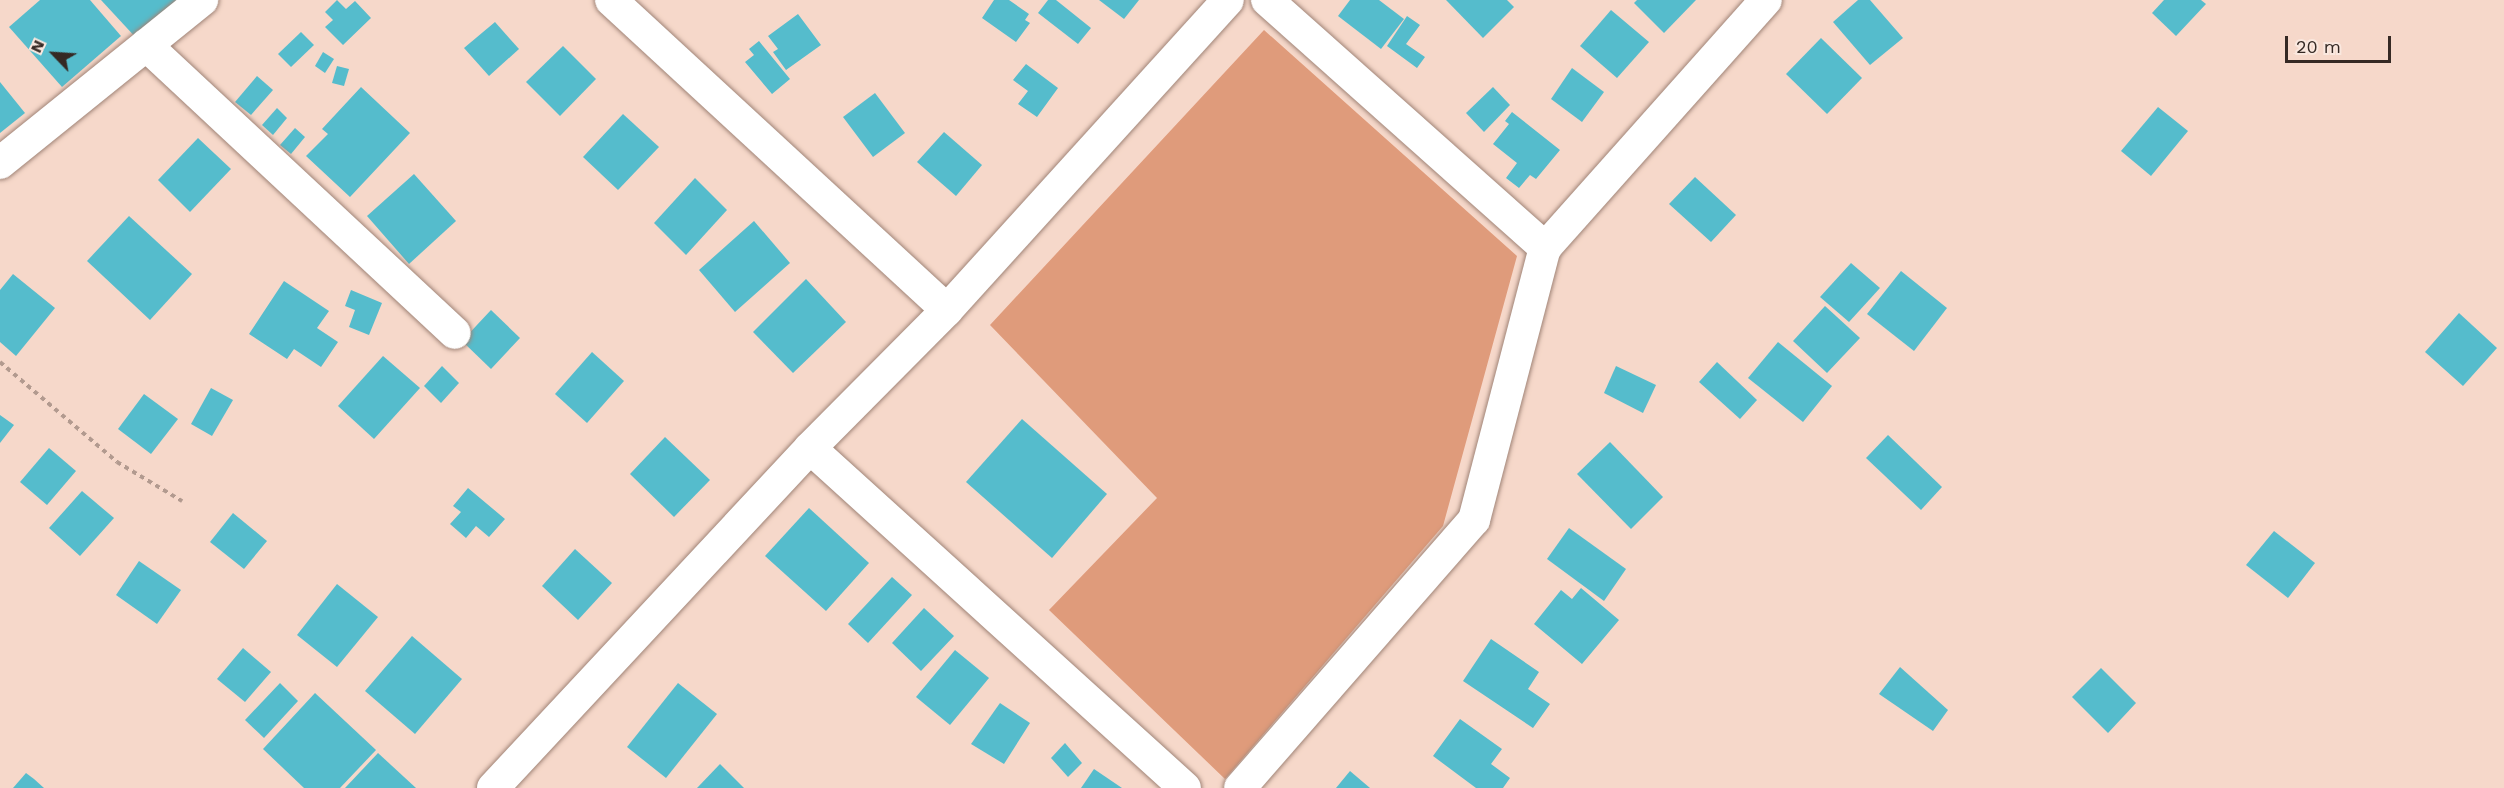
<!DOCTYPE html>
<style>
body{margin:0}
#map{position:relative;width:2504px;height:788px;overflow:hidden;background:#f6d8ca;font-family:"Work Sans",sans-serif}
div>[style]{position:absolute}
.green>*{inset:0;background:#df9b7b}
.building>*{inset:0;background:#55bccc}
.path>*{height:4px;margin-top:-2px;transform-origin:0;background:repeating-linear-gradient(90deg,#b29a8f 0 4.5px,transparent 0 9px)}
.roads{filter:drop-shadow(0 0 2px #a08477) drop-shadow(0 0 2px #a08477)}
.street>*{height:32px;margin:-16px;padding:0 16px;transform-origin:16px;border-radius:16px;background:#fff}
span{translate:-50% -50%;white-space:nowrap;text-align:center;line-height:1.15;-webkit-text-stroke:6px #fae8df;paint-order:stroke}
.north{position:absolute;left:24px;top:24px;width:60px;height:60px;-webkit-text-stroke:4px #fae8df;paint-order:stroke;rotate:295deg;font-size:16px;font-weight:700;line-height:24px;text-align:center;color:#352924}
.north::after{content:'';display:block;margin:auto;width:21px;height:27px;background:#352924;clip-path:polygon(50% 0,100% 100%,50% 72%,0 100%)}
.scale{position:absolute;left:2285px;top:36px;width:106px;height:27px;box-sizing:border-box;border:3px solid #352924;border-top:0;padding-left:8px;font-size:18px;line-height:21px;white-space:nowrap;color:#352924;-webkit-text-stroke:4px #fae8df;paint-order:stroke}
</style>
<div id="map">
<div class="green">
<i style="clip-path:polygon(1264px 30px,1517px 256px,1443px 526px,1225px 779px,1049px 610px,1157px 498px,990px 325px)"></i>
</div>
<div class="building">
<i style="clip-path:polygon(40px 0,90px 0,121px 36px,62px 87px,9px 27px)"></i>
<i style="clip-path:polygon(101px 0,181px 0,138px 40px)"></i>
<i style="clip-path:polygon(337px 0,346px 9px,355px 1px,371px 18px,343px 45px,325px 27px,333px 20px,325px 12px)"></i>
<i style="clip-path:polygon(994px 0,1009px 0,1029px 14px,1025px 20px,1030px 23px,1016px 42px,982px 18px)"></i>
<i style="clip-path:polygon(1048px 0,1056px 0,1091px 28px,1078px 44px,1038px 13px)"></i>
<i style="clip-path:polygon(1099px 0,1139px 0,1124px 19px)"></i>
<i style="clip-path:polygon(1350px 0,1379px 0,1404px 19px,1381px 49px,1338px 16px)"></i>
<i style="clip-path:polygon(1446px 0,1507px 0,1514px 7px,1483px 38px)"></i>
<i style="clip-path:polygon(1637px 0,1696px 0,1664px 33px,1634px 3px)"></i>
<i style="clip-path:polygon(1858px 0,1870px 0,1903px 38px,1870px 65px,1833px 22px)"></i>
<i style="clip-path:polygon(2164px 0,2201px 0,2206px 4px,2176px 36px,2152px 13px)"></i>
<i style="clip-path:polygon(1611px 10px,1649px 42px,1617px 78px,1580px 46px)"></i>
<i style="clip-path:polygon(798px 14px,821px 45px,786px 70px,773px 52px,778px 49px,768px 36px)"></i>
<i style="clip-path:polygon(1407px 16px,1420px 25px,1406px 44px,1425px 57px,1417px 68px,1387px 46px)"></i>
<i style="clip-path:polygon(495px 22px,519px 49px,489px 76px,464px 48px)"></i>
<i style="clip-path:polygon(301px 32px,314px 45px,291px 67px,278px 54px)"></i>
<i style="clip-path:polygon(1821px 38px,1862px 78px,1827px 114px,1786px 74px)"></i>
<i style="clip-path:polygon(759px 41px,790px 79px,772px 94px,745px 62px,754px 55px,749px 49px)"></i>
<i style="clip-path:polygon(563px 46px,596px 79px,560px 116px,526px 82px)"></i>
<i style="clip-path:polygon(323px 52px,334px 59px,325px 73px,315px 66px)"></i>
<i style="clip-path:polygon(1026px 64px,1058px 88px,1037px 117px,1018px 104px,1028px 91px,1013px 80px)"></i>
<i style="clip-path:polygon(337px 66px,349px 69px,344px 86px,332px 83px)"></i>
<i style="clip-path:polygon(1572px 68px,1604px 92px,1582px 122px,1551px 99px)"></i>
<i style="clip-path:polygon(257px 76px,273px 90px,251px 115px,235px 102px)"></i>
<i style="clip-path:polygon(0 82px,25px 113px,0 133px)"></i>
<i style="clip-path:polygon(361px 87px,410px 133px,350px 197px,306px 156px,328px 134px,322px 129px)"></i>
<i style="clip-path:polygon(1493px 87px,1510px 105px,1484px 132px,1466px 113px)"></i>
<i style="clip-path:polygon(875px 93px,905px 133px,873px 157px,843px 117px)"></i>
<i style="clip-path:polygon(2158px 107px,2188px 131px,2151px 176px,2121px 151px)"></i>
<i style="clip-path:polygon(277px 108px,287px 118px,273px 135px,262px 125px)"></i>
<i style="clip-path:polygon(1512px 112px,1560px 150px,1536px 179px,1530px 175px,1519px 188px,1506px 178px,1517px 163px,1493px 144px,1509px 124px,1505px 121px)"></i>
<i style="clip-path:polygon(623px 114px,659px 147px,618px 190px,583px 157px)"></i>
<i style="clip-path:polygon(295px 128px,305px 137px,291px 154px,280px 145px)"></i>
<i style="clip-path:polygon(944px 132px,982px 165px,956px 196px,917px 162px)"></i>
<i style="clip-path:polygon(198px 138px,231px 169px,190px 212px,158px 180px)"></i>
<i style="clip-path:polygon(414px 174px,456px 221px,409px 264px,367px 216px)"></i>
<i style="clip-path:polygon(1695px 177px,1736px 215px,1711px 242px,1669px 204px)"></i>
<i style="clip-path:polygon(695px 178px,727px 210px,686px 255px,654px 223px)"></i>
<i style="clip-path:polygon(129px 216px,192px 274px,150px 320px,87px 261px)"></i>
<i style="clip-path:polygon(754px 221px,790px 263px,735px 312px,699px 270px)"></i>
<i style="clip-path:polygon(1851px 263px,1880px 288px,1849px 322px,1820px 297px)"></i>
<i style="clip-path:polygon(1901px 271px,1947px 308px,1914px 351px,1867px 314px)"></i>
<i style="clip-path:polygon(13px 274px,55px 308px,16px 356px,0 342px,0 290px)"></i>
<i style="clip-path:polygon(806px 279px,846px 322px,793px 373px,753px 332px)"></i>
<i style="clip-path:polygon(284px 281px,329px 311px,317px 328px,338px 342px,321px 367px,294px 349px,287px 359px,249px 334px)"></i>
<i style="clip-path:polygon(351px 290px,382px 303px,369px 335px,349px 327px,355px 310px,345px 306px)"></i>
<i style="clip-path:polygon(1825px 306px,1860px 338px,1827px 373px,1793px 341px)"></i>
<i style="clip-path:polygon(491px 310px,520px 338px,491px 369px,462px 341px)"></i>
<i style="clip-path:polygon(2459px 313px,2497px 348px,2463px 386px,2425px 352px)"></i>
<i style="clip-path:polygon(1778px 342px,1832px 386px,1803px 422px,1748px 378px)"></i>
<i style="clip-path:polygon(592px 352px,624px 381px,587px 423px,555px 394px)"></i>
<i style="clip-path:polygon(383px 356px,420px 388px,374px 439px,338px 406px)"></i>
<i style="clip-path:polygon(1717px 362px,1757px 400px,1740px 419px,1699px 382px)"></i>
<i style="clip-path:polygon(442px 366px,459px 383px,441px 403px,424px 386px)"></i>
<i style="clip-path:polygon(1616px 366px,1656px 385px,1643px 413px,1604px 393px)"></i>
<i style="clip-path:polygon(211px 388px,233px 400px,212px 436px,191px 424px)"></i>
<i style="clip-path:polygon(144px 394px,178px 419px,151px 454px,118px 429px)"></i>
<i style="clip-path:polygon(0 415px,14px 425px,0 443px)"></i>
<i style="clip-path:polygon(1022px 419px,1107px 494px,1052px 558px,966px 482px)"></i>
<i style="clip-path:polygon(1888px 435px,1942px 487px,1921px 510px,1866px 458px)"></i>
<i style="clip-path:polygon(665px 437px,710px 480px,674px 517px,630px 474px)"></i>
<i style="clip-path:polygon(1610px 442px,1663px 497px,1631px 529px,1577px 474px)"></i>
<i style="clip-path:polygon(49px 448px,76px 471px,47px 505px,20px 482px)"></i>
<i style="clip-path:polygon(468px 488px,505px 519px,489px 537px,476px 526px,466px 538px,450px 524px,461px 512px,453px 506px)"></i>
<i style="clip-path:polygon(82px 491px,114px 518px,80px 556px,49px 528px)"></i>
<i style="clip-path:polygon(809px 508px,869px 563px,826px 611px,765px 556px)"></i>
<i style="clip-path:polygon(233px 513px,267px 541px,244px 569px,210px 542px)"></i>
<i style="clip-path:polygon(1569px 528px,1626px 569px,1604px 601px,1547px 559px)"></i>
<i style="clip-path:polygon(2274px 531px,2315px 563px,2288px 598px,2246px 565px)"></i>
<i style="clip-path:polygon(575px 549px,612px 583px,578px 620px,542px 586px)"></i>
<i style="clip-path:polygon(139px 561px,181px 590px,157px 624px,116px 595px)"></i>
<i style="clip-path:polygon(892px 577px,912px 595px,868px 643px,848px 624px)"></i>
<i style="clip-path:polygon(337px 584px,378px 617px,337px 667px,297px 635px)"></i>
<i style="clip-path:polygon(1581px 588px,1619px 620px,1582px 664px,1534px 624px,1561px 590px,1572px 599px)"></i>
<i style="clip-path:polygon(924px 608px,954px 636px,921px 671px,892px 643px)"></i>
<i style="clip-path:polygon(412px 636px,462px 679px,415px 734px,365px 691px)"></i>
<i style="clip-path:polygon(1491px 639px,1539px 672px,1528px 689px,1550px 704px,1533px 728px,1463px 681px)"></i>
<i style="clip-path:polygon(243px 648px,271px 672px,245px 702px,217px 679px)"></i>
<i style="clip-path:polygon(955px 650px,989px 678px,950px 725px,916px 697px)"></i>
<i style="clip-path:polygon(1900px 667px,1948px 710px,1933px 731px,1879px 694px)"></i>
<i style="clip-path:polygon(2101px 668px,2136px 703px,2108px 733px,2072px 697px)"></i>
<i style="clip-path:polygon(280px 683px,298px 701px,264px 738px,245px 720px)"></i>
<i style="clip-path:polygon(678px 683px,717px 714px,666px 778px,627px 747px)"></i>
<i style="clip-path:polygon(315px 693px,376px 750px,340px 788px,304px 788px,263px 749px)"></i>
<i style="clip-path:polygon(1000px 703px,1030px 723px,1004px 764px,971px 744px)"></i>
<i style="clip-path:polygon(1460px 719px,1502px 749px,1491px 764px,1510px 778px,1503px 788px,1476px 788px,1433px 756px)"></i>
<i style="clip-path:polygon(1065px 743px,1082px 763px,1068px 777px,1051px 758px)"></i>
<i style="clip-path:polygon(378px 753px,416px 788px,345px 788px)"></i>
<i style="clip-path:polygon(720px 764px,744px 788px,697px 788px)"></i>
<i style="clip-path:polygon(1094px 769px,1122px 788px,1081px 788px)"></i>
<i style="clip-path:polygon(1350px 771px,1370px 788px,1336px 788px)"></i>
<i style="clip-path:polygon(26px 773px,34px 779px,44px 788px,13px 788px)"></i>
</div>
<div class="path">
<i style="left:0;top:362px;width:154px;rotate:40.5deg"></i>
<i style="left:117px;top:462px;width:76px;rotate:31deg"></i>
</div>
<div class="roads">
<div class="street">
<i style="left:611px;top:0;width:457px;rotate:42.7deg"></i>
<i style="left:1267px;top:0;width:373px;rotate:41.7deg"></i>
<i style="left:146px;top:45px;width:422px;rotate:43deg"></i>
<i style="left:0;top:163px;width:260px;rotate:-38.9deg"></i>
<i style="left:810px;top:448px;width:506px;rotate:42.2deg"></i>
<i style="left:493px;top:788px;width:465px;rotate:-47deg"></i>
<i style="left:810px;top:448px;width:194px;rotate:-45.2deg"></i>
<i style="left:947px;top:310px;width:418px;rotate:-47.8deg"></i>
<i style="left:1240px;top:788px;width:356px;rotate:-48.9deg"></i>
<i style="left:1474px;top:520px;width:281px;rotate:-75.4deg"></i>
<i style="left:1545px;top:248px;width:332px;rotate:-48.3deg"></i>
</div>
</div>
<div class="north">N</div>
<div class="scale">20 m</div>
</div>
